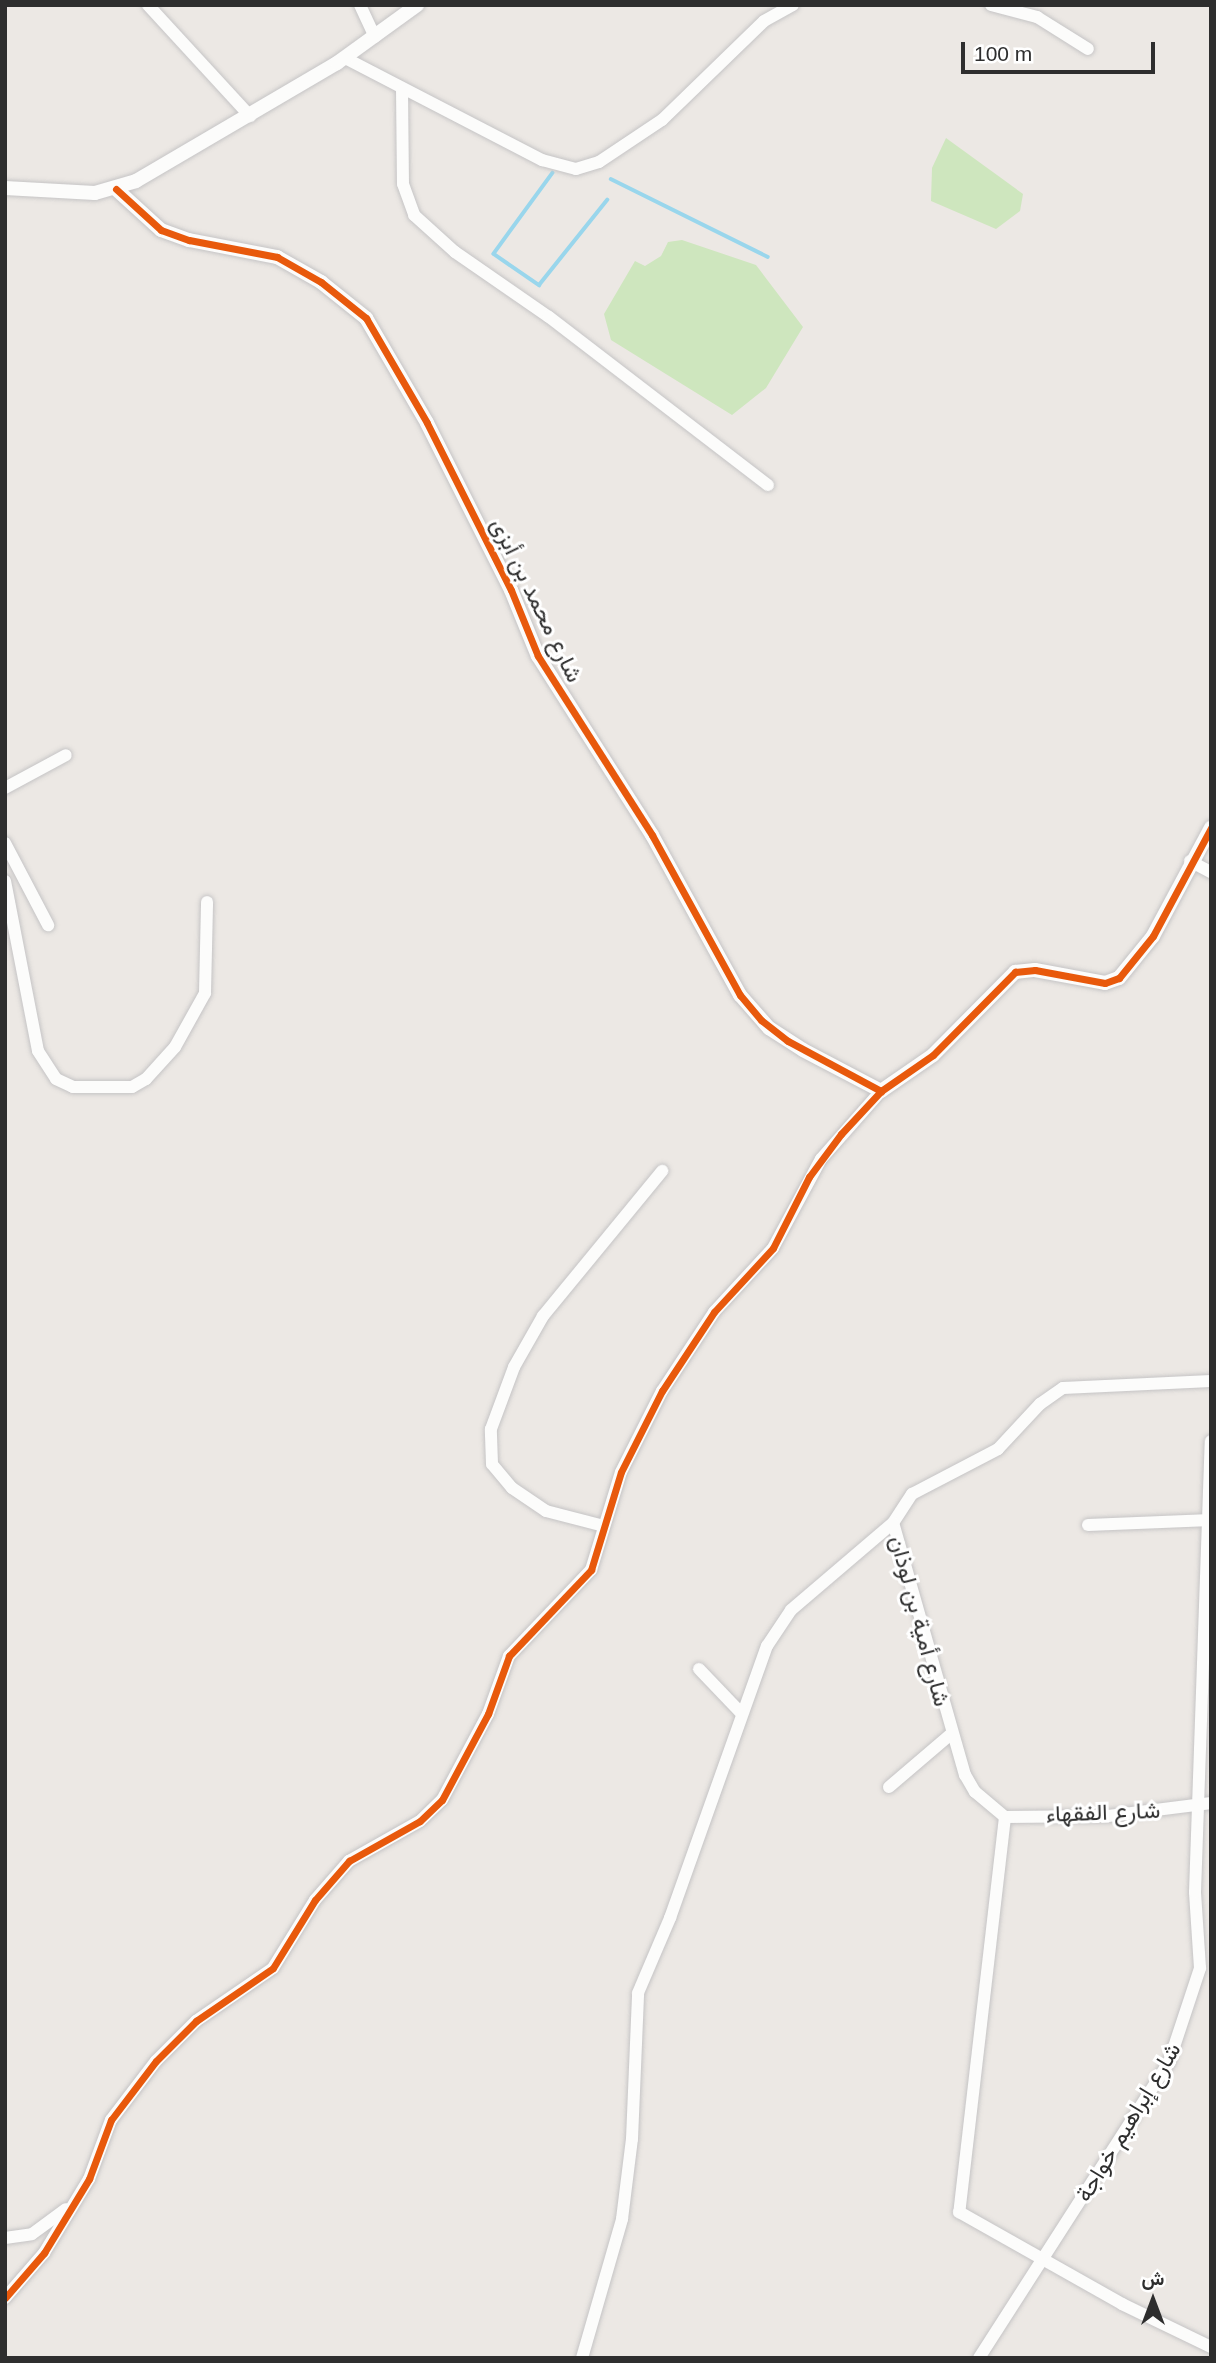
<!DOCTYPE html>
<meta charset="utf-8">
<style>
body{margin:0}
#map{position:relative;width:1216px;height:2363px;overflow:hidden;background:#ece8e4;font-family:Arial,Vazirmatn,sans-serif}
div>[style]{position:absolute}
.green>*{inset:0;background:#cee6be}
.stream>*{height:3.5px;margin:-1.75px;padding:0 1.75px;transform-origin:1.75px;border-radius:1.75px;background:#99d6ec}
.roads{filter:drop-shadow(0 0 2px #c5c4c5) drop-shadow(0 0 2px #c5c4c5)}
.minor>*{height:12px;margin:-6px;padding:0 6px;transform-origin:6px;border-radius:6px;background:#fcfcfb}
.tertiary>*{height:14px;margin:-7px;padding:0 7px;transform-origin:7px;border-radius:7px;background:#fcfcfb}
.cycleway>*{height:7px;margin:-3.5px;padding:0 3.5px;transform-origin:3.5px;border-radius:3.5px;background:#e8590c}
span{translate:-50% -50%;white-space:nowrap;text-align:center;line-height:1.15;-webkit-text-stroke:6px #fff;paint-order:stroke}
.street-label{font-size:23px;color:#2e2e2e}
.frame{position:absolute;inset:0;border:7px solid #2e2e2e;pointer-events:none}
.north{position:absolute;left:1118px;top:2265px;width:70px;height:70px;-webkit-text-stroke:5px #fff;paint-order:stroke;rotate:0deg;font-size:19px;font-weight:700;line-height:28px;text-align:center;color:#2e2e2e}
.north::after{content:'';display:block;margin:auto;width:24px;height:32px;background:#2e2e2e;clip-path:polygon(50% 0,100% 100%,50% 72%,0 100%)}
.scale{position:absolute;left:961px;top:42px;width:194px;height:32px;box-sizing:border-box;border:4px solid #2e2e2e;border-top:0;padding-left:9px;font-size:21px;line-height:24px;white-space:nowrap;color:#2e2e2e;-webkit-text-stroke:5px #fff;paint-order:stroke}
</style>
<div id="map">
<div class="green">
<i style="clip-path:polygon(946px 138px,1023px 194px,1020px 211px,996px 229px,931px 201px,932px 168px)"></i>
<i style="clip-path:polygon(682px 240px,756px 265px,803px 327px,766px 388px,732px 415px,611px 340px,604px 314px,635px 261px,645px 266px,661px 256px,668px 242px)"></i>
</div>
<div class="stream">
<i style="left:553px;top:173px;width:100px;rotate:126.1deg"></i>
<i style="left:494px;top:254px;width:55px;rotate:34.6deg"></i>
<i style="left:539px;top:285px;width:109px;rotate:-51.3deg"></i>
<i style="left:611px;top:179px;width:175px;rotate:26.4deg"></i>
</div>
<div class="roads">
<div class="minor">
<i style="left:148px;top:5px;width:151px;rotate:47.4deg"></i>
<i style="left:360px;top:5px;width:35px;rotate:65deg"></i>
<i style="left:991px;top:5px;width:48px;rotate:14.6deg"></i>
<i style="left:1037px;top:17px;width:60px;rotate:32.1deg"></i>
<i style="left:345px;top:58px;width:222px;rotate:27.4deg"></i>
<i style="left:542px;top:160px;width:35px;rotate:15deg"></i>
<i style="left:576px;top:169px;width:24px;rotate:-17deg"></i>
<i style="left:599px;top:162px;width:76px;rotate:-33.7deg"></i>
<i style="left:662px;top:120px;width:142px;rotate:-44.1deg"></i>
<i style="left:764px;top:21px;width:33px;rotate:-29deg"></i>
<i style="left:402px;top:89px;width:95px;rotate:89.4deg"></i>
<i style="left:403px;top:184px;width:33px;rotate:70deg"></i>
<i style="left:414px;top:215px;width:55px;rotate:42.1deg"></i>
<i style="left:455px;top:252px;width:114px;rotate:34.7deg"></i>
<i style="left:549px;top:317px;width:276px;rotate:37.5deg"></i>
<i style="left:5px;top:788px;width:69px;rotate:-28.4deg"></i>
<i style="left:5px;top:843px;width:93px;rotate:62.3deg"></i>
<i style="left:1190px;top:861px;width:24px;rotate:28deg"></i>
<i style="left:5px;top:881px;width:173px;rotate:79deg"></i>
<i style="left:38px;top:1051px;width:33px;rotate:57deg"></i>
<i style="left:56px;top:1079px;width:19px;rotate:25deg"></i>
<i style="left:73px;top:1087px;width:59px"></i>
<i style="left:132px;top:1087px;width:16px;rotate:-30deg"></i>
<i style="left:146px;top:1079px;width:43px;rotate:-47.8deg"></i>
<i style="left:175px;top:1047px;width:62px;rotate:-60.9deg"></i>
<i style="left:205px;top:993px;width:91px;rotate:-88.7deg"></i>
<i style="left:1088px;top:1525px;width:123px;rotate:-2.3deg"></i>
<i style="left:604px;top:1526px;width:60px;rotate:-165.5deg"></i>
<i style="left:546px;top:1511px;width:41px;rotate:-145.9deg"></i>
<i style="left:512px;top:1488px;width:31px;rotate:-130deg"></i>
<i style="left:492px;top:1464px;width:35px;rotate:-92deg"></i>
<i style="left:491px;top:1429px;width:66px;rotate:-69.6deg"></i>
<i style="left:514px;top:1367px;width:59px;rotate:-60.4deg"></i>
<i style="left:543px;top:1316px;width:188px;rotate:-50.6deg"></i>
<i style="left:699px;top:1669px;width:62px;rotate:46.3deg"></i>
<i style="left:889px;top:1787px;width:82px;rotate:-40.5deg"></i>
<i style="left:1005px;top:1817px;width:39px;rotate:-140deg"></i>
<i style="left:975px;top:1792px;width:20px;rotate:-120deg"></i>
<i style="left:965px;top:1775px;width:262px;rotate:-105.9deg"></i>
<i style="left:893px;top:1523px;width:35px;rotate:-57deg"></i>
<i style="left:912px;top:1494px;width:97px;rotate:-27.6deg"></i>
<i style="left:998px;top:1449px;width:62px;rotate:-47deg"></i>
<i style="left:1040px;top:1404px;width:28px;rotate:-35deg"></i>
<i style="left:1063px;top:1388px;width:148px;rotate:-2.7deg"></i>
<i style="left:1005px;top:1817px;width:398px;rotate:96.6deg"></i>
<i style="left:959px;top:2212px;width:187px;rotate:29.4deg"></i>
<i style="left:1122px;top:2304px;width:99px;rotate:25.8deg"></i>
<i style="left:1005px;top:1817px;width:103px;rotate:-0.6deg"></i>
<i style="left:1108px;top:1816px;width:104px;rotate:-7.2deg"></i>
<i style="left:5px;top:2238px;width:27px;rotate:-8deg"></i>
<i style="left:32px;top:2234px;width:42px;rotate:-36.3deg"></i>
<i style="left:5px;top:2298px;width:60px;rotate:-49.1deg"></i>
<i style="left:44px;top:2253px;width:87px;rotate:-58.7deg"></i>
<i style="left:89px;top:2179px;width:63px;rotate:-69.6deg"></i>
<i style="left:111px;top:2120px;width:74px;rotate:-52.7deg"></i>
<i style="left:156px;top:2061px;width:57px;rotate:-45deg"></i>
<i style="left:196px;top:2021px;width:93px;rotate:-34.5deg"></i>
<i style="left:273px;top:1968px;width:80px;rotate:-58.3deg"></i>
<i style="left:315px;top:1900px;width:52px;rotate:-48.9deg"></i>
<i style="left:349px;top:1861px;width:81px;rotate:-29.4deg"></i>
<i style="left:420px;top:1821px;width:30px;rotate:-44deg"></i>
<i style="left:442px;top:1800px;width:98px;rotate:-61.9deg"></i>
<i style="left:488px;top:1714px;width:62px;rotate:-70.1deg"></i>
<i style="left:509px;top:1656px;width:119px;rotate:-46.4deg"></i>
<i style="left:591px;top:1570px;width:102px;rotate:-73deg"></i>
<i style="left:621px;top:1472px;width:91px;rotate:-63.2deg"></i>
<i style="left:662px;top:1391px;width:95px;rotate:-56.6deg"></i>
<i style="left:714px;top:1312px;width:87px;rotate:-47.3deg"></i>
<i style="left:773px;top:1248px;width:101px;rotate:-61.7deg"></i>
<i style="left:821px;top:1159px;width:91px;rotate:-48.6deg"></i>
<i style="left:582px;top:2358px;width:145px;rotate:-73.9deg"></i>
<i style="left:622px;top:2219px;width:81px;rotate:-82.9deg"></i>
<i style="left:632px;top:2139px;width:146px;rotate:-87.6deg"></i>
<i style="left:638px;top:1993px;width:82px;rotate:-66.9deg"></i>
<i style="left:670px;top:1918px;width:289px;rotate:-70.4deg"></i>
<i style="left:767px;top:1646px;width:43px;rotate:-56.3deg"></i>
<i style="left:791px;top:1610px;width:134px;rotate:-40.5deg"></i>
<i style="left:979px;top:2358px;width:352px;rotate:-57.3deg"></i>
<i style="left:1169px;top:2062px;width:99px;rotate:-71.7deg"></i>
<i style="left:1200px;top:1968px;width:76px;rotate:-93.8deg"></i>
<i style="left:1195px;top:1892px;width:451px;rotate:-88deg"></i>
</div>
<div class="tertiary">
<i style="left:5px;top:188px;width:90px;rotate:3.2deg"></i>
<i style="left:95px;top:193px;width:43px;rotate:-16.3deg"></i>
<i style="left:136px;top:181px;width:233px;rotate:-30.4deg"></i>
<i style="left:337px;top:63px;width:99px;rotate:-35.9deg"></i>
<i style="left:116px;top:189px;width:61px;rotate:42.3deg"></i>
<i style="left:161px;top:230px;width:30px;rotate:20deg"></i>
<i style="left:189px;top:240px;width:90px;rotate:10.9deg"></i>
<i style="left:277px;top:257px;width:51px;rotate:29.6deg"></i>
<i style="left:321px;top:282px;width:58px;rotate:38.7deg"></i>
<i style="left:366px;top:318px;width:121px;rotate:59.8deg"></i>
<i style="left:427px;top:423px;width:187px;rotate:63.3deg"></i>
<i style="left:511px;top:590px;width:71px;rotate:67.8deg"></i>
<i style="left:538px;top:656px;width:212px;rotate:57.5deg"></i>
<i style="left:652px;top:835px;width:183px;rotate:61.2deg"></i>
<i style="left:740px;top:995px;width:44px;rotate:48.7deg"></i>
<i style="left:769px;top:1028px;width:40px;rotate:32.9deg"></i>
<i style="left:803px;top:1050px;width:88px;rotate:27.7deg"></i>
<i style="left:881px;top:1091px;width:63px;rotate:-34.7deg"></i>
<i style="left:933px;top:1055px;width:117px;rotate:-45.3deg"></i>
<i style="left:1015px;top:972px;width:20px;rotate:-6deg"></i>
<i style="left:1035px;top:970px;width:71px;rotate:10.5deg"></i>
<i style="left:1105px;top:983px;width:15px;rotate:-20deg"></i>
<i style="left:1119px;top:978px;width:54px;rotate:-51deg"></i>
<i style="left:1153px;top:936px;width:123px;rotate:-61.8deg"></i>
</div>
</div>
<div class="cycleway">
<i style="left:116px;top:189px;width:61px;rotate:42.3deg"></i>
<i style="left:161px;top:230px;width:30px;rotate:20deg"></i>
<i style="left:189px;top:240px;width:90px;rotate:10.9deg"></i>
<i style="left:277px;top:257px;width:51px;rotate:29.6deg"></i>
<i style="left:321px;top:282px;width:58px;rotate:38.7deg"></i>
<i style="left:366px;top:318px;width:121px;rotate:59.8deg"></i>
<i style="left:427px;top:423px;width:187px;rotate:63.3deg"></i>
<i style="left:511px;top:590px;width:71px;rotate:67.8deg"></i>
<i style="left:538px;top:656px;width:212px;rotate:57.5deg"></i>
<i style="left:652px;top:835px;width:183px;rotate:61.2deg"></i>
<i style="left:740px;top:995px;width:33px;rotate:50deg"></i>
<i style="left:761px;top:1020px;width:34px;rotate:38deg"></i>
<i style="left:788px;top:1041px;width:106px;rotate:28.3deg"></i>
<i style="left:5px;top:2298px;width:60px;rotate:-49.1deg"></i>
<i style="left:44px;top:2253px;width:87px;rotate:-58.7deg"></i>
<i style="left:89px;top:2179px;width:63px;rotate:-69.6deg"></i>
<i style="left:111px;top:2120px;width:74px;rotate:-52.7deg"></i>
<i style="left:156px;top:2061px;width:57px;rotate:-45deg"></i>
<i style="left:196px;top:2021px;width:93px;rotate:-34.5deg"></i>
<i style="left:273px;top:1968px;width:80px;rotate:-58.3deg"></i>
<i style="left:315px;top:1900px;width:52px;rotate:-48.9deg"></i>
<i style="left:349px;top:1861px;width:81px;rotate:-29.4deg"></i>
<i style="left:420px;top:1821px;width:30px;rotate:-44deg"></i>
<i style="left:442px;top:1800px;width:98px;rotate:-61.9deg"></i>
<i style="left:488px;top:1714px;width:62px;rotate:-70.1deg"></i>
<i style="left:509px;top:1656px;width:119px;rotate:-46.4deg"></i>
<i style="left:591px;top:1570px;width:102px;rotate:-73deg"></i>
<i style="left:621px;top:1472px;width:91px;rotate:-63.2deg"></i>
<i style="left:662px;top:1391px;width:95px;rotate:-56.6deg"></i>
<i style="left:714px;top:1312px;width:87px;rotate:-47.3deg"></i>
<i style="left:773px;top:1248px;width:80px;rotate:-63.1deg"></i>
<i style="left:809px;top:1177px;width:54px;rotate:-53.3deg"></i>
<i style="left:841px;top:1134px;width:59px;rotate:-47.1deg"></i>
<i style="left:881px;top:1091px;width:63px;rotate:-34.7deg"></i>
<i style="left:933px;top:1055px;width:117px;rotate:-45.3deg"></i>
<i style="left:1015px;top:972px;width:20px;rotate:-6deg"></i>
<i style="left:1035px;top:970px;width:71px;rotate:10.5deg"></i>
<i style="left:1105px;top:983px;width:15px;rotate:-20deg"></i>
<i style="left:1119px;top:978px;width:54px;rotate:-51deg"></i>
<i style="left:1153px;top:936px;width:123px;rotate:-61.8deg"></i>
</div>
<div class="street-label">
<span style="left:537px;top:600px;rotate:64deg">شارع محمد بن أبزى</span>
<span style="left:920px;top:1621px;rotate:75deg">شارع أمية بن لوذان</span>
<span style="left:1103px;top:1812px;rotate:-2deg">شارع الفقهاء</span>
<span style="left:1128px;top:2122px;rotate:-59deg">شارع إبراهيم خواجة</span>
</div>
<div class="frame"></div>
<div class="north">ش</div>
<div class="scale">100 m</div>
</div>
